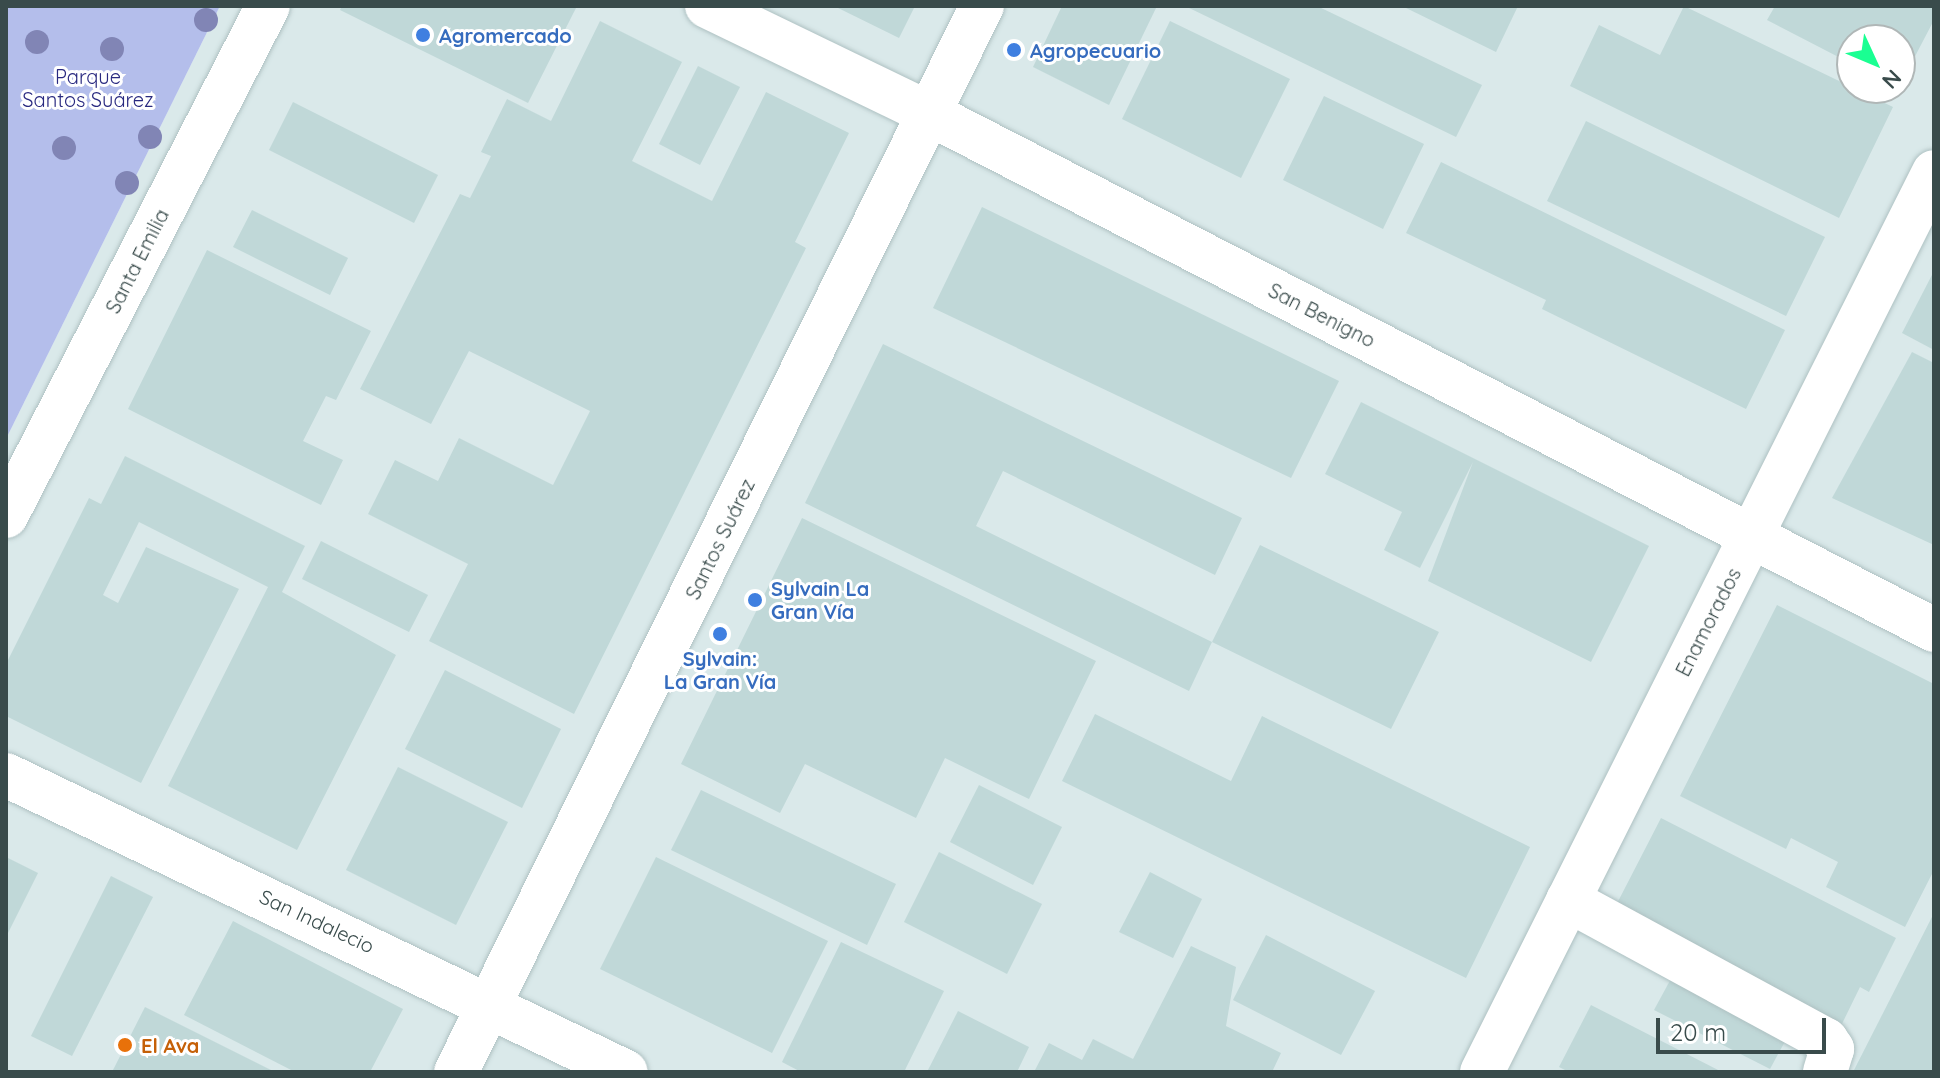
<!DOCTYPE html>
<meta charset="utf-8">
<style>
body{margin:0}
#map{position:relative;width:1940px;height:1078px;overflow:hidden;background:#ecf5f6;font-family:Quicksand,sans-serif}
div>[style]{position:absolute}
.residential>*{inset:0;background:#dae9ea}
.green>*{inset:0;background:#b4beeb}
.building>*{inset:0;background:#c0d8d8}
.roads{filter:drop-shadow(0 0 2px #aec1c2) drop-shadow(0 0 2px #aec1c2)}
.minor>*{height:44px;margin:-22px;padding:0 22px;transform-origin:22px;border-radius:22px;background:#fff}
.trees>*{width:24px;height:24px;margin:-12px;border-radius:50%;background:#8185b5}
.dots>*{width:22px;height:22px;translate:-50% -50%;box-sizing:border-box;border:4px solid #fff;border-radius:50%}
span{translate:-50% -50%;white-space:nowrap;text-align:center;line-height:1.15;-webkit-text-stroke:6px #fff;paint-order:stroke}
.shop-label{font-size:20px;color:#366cbe;font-weight:700}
.left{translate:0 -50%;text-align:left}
.park-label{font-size:20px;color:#292980}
.street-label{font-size:20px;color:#394b4b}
.food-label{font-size:20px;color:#c56008;font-weight:700}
.frame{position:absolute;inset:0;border:8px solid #394b4b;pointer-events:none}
.north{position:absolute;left:1836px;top:24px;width:80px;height:80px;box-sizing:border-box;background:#fff;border:2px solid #b0b7b7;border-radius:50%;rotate:134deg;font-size:22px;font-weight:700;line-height:32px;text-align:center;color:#394b4b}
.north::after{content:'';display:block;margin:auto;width:28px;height:36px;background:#1aff92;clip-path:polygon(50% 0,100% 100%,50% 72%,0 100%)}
.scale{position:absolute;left:1656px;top:1018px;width:170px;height:36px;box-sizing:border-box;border:4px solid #394b4b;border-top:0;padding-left:10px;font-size:24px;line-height:28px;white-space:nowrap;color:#394b4b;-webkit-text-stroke:6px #fff;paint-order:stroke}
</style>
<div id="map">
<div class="residential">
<i style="clip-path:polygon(evenodd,220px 6px,1934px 6px,1934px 1072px,6px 1072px,6px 439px,220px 6px,1852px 40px,1900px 40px,1900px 88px,1852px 88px,1852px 40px)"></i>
</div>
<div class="green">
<i style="clip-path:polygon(6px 6px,220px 6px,6px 439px)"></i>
</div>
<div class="building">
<i style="clip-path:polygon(342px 6px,577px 6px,528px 103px,340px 10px)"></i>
<i style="clip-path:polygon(834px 6px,915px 6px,899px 38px)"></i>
<i style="clip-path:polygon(1062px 6px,1157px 6px,1109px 105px,1033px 67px)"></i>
<i style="clip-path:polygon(1185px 6px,1317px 6px,1482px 85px,1456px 137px)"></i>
<i style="clip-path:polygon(1402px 6px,1518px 6px,1496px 52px)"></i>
<i style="clip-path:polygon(1684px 6px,1893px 107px,1839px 218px,1570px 86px,1599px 25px,1660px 55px)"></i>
<i style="clip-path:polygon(1775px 6px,1934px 6px,1934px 20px,1900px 85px,1900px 40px,1852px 40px,1852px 64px,1767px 20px)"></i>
<i style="clip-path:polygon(600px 21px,682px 62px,632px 161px,712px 201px,766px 92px,849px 133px,795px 242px,806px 248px,574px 714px,429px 641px,468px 564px,368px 514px,395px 460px,438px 481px,459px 438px,553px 485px,590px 411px,469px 351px,431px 424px,360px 389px,460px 194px,470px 198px,491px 156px,481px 152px,507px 99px,551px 121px)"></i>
<i style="clip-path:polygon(1170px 21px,1290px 79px,1241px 178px,1122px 119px)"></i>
<i style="clip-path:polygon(698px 66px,740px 87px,700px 165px,659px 144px)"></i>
<i style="clip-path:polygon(1324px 96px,1424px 144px,1383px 229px,1283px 180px)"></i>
<i style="clip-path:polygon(293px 102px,438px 175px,414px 223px,269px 150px)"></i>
<i style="clip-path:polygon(1586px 121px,1825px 237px,1786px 316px,1547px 201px)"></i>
<i style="clip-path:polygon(1441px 162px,1785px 330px,1746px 409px,1542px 309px,1546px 300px,1406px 233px)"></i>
<i style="clip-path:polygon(982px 207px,1339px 381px,1291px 478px,933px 308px)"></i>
<i style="clip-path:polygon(252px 210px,348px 258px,330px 295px,233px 247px)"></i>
<i style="clip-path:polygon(207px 250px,371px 331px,336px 400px,326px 396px,303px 441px,343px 460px,321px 505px,128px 409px)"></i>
<i style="clip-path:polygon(1934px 271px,1934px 350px,1902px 333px)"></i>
<i style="clip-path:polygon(883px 344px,1242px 518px,1215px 575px,1003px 471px,976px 526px,1212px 642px,1260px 545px,1439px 632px,1391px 729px,1212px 642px,1189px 691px,805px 503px)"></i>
<i style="clip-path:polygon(1912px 352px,1934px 363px,1934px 545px,1832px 498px)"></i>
<i style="clip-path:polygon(1361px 402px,1649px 546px,1591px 662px,1428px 581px,1473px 462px,1420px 568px,1384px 550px,1402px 512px,1325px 474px)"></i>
<i style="clip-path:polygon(125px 456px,305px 546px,282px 592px,396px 655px,297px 850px,168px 786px,268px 587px,139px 522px,103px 595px,118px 603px,146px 547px,239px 589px,141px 783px,6px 716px,6px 664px,89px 498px,101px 504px)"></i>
<i style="clip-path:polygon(802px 518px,1096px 661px,1029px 799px,945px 758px,916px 818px,805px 764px,780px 813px,681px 764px)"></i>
<i style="clip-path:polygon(321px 541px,428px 595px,409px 632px,302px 579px)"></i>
<i style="clip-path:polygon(1777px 605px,1934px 684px,1934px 870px,1905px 927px,1826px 887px,1838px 862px,1791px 838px,1786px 849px,1680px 796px)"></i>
<i style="clip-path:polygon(445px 670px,561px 729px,522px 808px,405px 749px)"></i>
<i style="clip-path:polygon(1095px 714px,1231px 781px,1262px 716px,1530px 847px,1466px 978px,1062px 781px)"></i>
<i style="clip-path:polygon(398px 767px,508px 822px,456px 925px,346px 870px)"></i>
<i style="clip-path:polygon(979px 785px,1062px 827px,1033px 885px,950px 842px)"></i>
<i style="clip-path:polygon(701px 790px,896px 884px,867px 945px,671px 850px)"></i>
<i style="clip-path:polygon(1661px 818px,1896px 938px,1869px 992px,1860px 987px,1838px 1032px,1610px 917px)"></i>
<i style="clip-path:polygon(939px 852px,1042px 904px,1007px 974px,904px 922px)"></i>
<i style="clip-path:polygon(6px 857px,38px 873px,6px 937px)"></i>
<i style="clip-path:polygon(656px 857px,828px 941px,772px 1053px,600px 969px)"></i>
<i style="clip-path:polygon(1150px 872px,1202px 899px,1173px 958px,1119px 932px)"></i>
<i style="clip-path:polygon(111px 876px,153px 897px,72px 1056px,31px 1036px)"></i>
<i style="clip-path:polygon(1934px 913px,1934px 1072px,1853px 1072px)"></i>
<i style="clip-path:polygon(233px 921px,403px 1009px,370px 1072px,295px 1072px,184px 1015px)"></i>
<i style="clip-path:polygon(1266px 935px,1375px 991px,1341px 1055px,1233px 1000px)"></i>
<i style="clip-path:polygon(841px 942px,944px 991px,904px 1072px,801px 1072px,782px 1062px)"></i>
<i style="clip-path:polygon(1191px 946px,1236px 967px,1226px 1026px,1281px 1053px,1272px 1072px,1034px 1072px,1049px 1043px,1082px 1060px,1093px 1039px,1133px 1059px)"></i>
<i style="clip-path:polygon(1673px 975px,1789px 1034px,1770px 1069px,1654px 1010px)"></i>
<i style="clip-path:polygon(1591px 1005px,1722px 1072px,1569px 1072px,1559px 1067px)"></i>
<i style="clip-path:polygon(145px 1007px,275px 1072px,112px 1072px)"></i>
<i style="clip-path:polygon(958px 1011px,1029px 1047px,1017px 1072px,927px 1072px)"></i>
</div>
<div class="roads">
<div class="minor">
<i style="left:707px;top:6px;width:248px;rotate:25.8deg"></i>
<i style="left:930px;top:114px;width:1129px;rotate:27.2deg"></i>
<i style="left:6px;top:516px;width:573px;rotate:-62.81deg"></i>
<i style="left:6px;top:775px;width:687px;rotate:25.6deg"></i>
<i style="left:1568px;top:900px;width:294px;rotate:28.5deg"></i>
<i style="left:1826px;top:1040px;width:11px;rotate:56deg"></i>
<i style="left:1832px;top:1049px;width:24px;rotate:107deg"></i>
<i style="left:456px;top:1072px;width:1189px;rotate:-63.74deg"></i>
<i style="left:1482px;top:1072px;width:1007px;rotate:-63.33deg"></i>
</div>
</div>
<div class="trees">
<i style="left:206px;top:20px"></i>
<i style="left:37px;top:42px"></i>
<i style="left:112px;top:49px"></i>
<i style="left:150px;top:137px"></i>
<i style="left:64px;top:148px"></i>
<i style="left:127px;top:183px"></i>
</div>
<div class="dots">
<i style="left:423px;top:35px;background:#3f7fe0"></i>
<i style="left:1014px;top:50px;background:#3f7fe0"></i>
<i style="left:755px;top:600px;background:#3f7fe0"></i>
<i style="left:720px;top:634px;background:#3f7fe0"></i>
<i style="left:125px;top:1045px;background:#e8710a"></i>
</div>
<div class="shop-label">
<span class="left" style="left:439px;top:35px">Agromercado</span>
<span class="left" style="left:1030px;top:50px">Agropecuario</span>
<span class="left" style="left:771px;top:600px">Sylvain La<br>Gran Vía</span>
<span style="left:720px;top:670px">Sylvain:<br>La Gran Vía</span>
</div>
<div class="park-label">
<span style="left:88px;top:88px">Parque<br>Santos Suárez</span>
</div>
<div class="street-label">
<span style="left:137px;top:261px;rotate:-63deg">Santa Emilia</span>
<span style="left:1322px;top:315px;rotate:27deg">San Benigno</span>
<span style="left:720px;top:539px;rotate:-64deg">Santos Suárez</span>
<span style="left:1708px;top:622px;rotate:-63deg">Enamorados</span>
<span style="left:317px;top:921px;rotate:25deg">San Indalecio</span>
</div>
<div class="food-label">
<span class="left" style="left:141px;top:1045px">El Ava</span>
</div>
<div class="frame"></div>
<div class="north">N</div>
<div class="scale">20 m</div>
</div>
